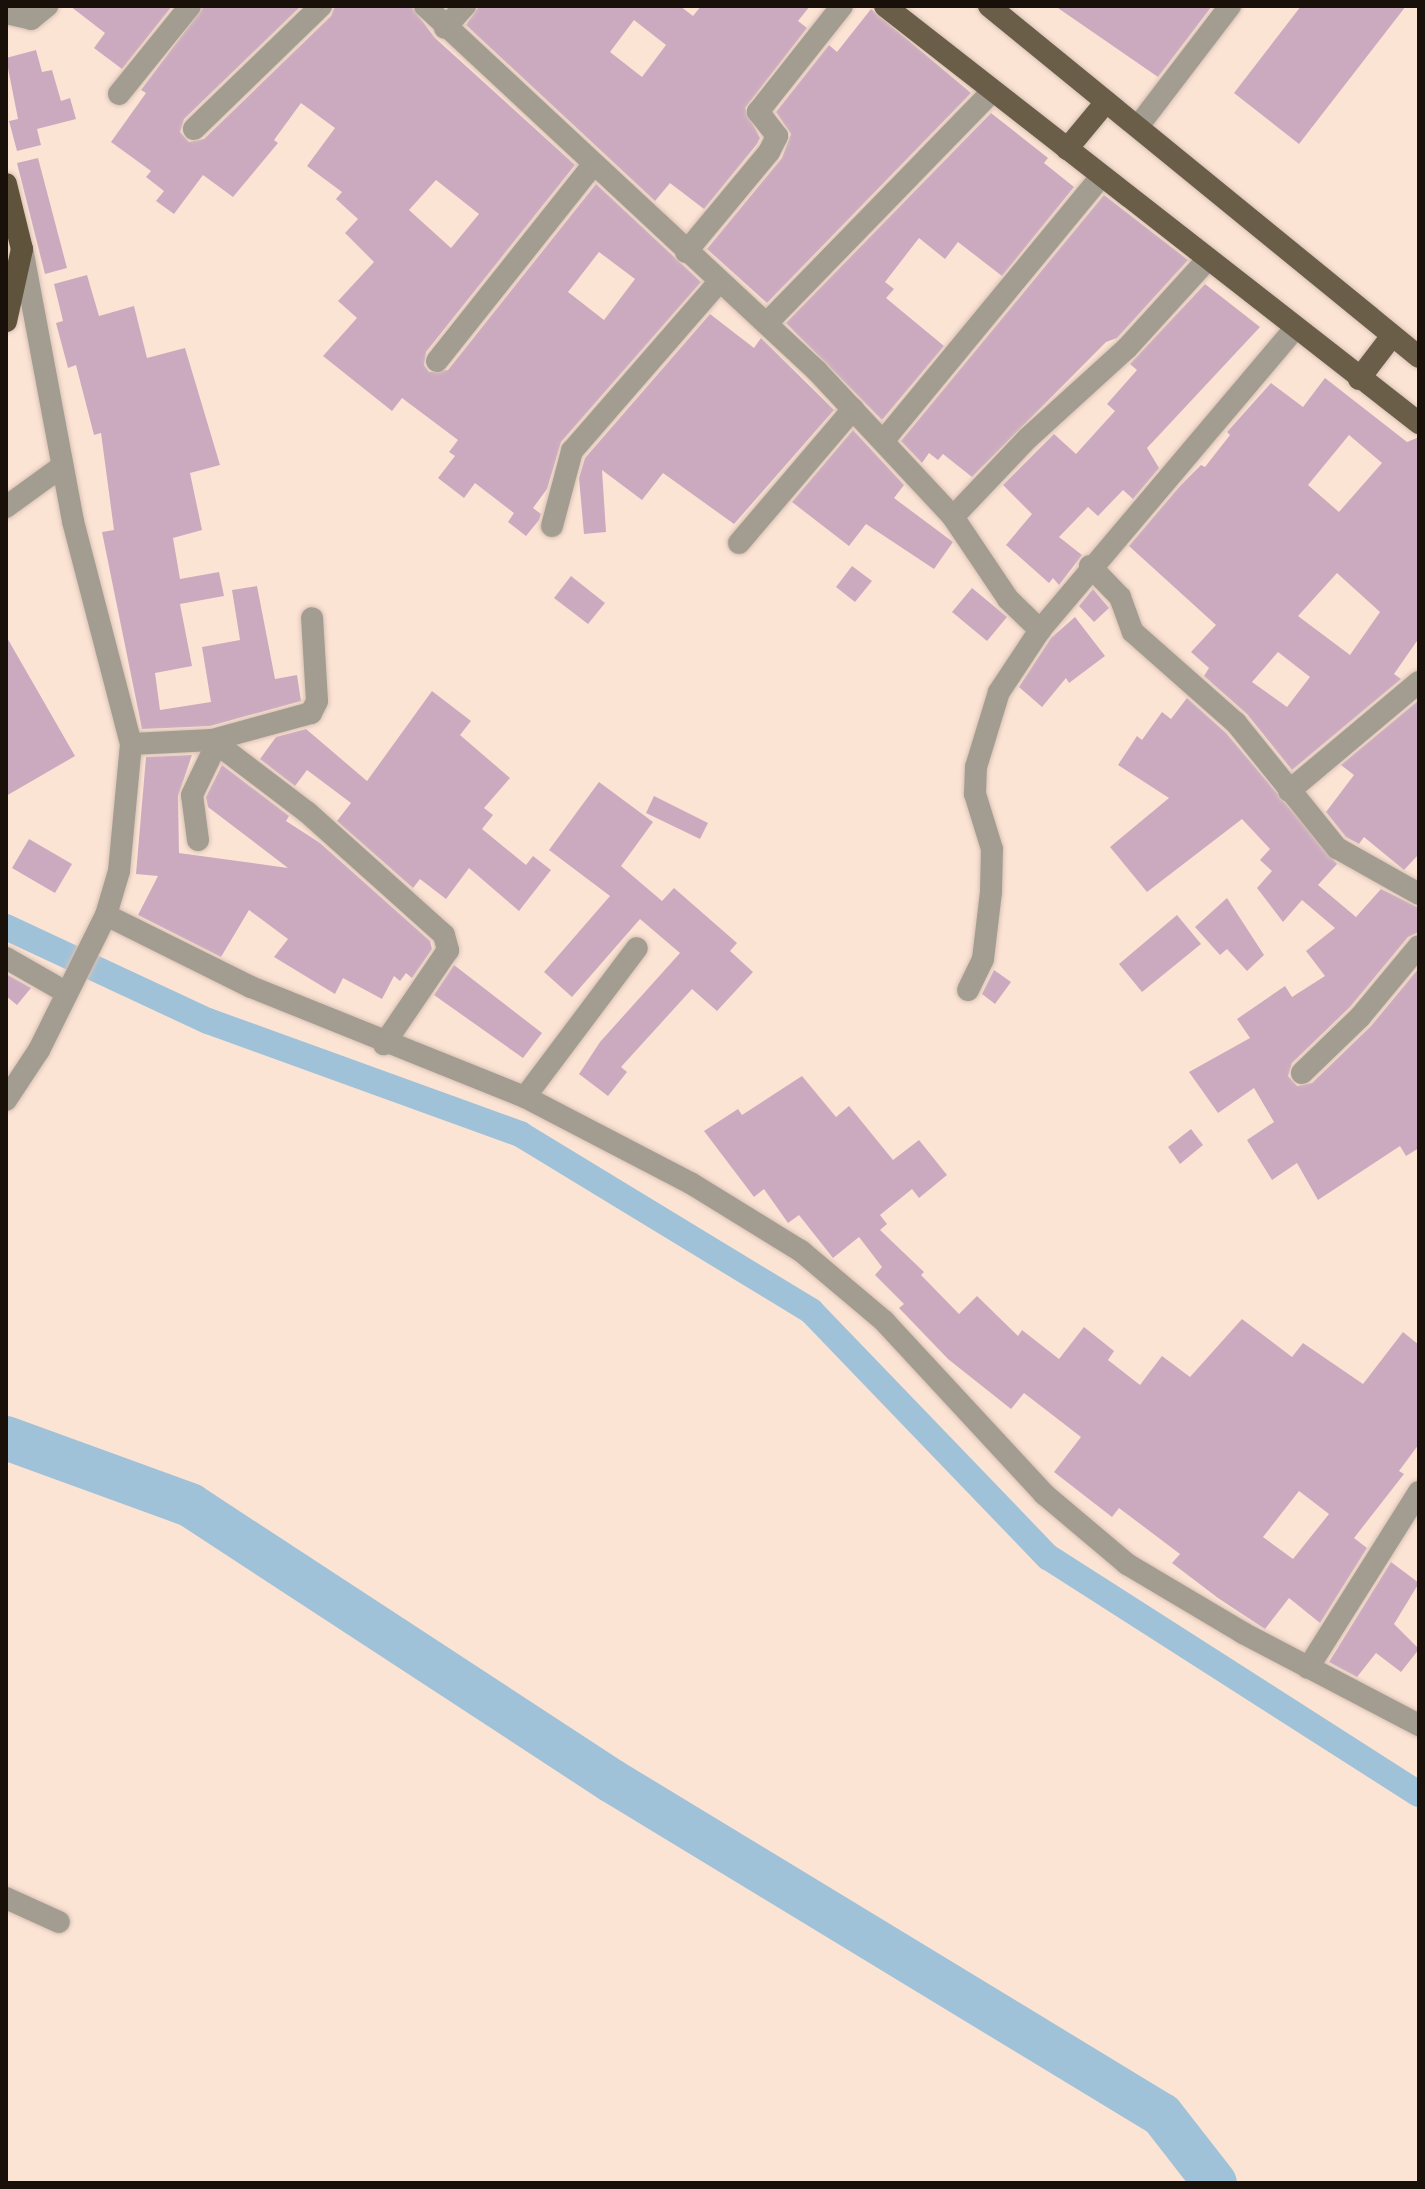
<!DOCTYPE html>
<style>
body{margin:0}
#map{position:relative;width:1425px;height:2189px;overflow:hidden;background:#fce4d5;font-family:Lato,sans-serif}
div>[style]{position:absolute}
.canal>*{height:26px;margin:-13px;padding:0 13px;transform-origin:13px;border-radius:13px;background:#a0c2d9}
.river>*{height:44px;margin:-22px;padding:0 22px;transform-origin:22px;border-radius:22px;background:#a0c2d9}
.building>*{inset:0;background:#cbaac0}
.roads{filter:drop-shadow(0 0 2px #d8c2b5) drop-shadow(0 0 2px #d8c2b5)}
.minor>*{height:22px;margin:-11px;padding:0 11px;transform-origin:11px;border-radius:11px;background:#a39d91}
.primary>*{height:22px;margin:-11px;padding:0 11px;transform-origin:11px;border-radius:11px;background:#6a5e49}
.trunk>*{height:22px;margin:-11px;padding:0 11px;transform-origin:11px;border-radius:11px;background:#60533c}
span{translate:-50% -50%;white-space:nowrap;text-align:center;line-height:1.15;-webkit-text-stroke:8px #fbf5f1;paint-order:stroke}
.frame{position:absolute;inset:0;border:8px solid #1a100a;pointer-events:none}
</style>
<div id="map">
<div class="canal">
<i style="left:6px;top:927px;width:223px;rotate:25deg"></i>
<i style="left:208px;top:1021px;width:332px;rotate:19.9deg"></i>
<i style="left:520px;top:1134px;width:341px;rotate:31.3deg"></i>
<i style="left:811px;top:1311px;width:342px;rotate:46.1deg"></i>
<i style="left:1048px;top:1557px;width:440px;rotate:32.6deg"></i>
</div>
<div class="river">
<i style="left:6px;top:1438px;width:196px;rotate:20deg"></i>
<i style="left:190px;top:1505px;width:504px;rotate:33.19deg"></i>
<i style="left:612px;top:1781px;width:643px;rotate:31.27deg"></i>
<i style="left:1162px;top:2115px;width:86px;rotate:52.1deg"></i>
</div>
<div class="building">
<i style="clip-path:polygon(70px 6px,172px 6px,122px 69px,94px 48px,105px 33px)"></i>
<i style="clip-path:polygon(evenodd,204px 6px,301px 6px,184px 119px,180px 132px,189px 142px,204px 139px,331px 16px,335px 6px,411px 6px,435px 38px,575px 165px,426px 352px,424px 365px,429px 372px,448px 370px,596px 184px,701px 282px,561px 442px,547px 489px,533px 508px,541px 514px,539px 520px,526px 536px,508px 522px,514px 513px,475px 483px,464px 498px,438px 478px,455px 456px,449px 452px,458px 440px,402px 398px,392px 411px,323px 356px,357px 318px,338px 301px,374px 262px,345px 233px,358px 219px,336px 199px,342px 192px,307px 166px,335px 128px,301px 103px,274px 140px,278px 143px,233px 197px,203px 175px,174px 214px,156px 201px,164px 191px,146px 177px,151px 171px,111px 142px,146px 93px,141px 90px,204px 6px,436px 180px,479px 214px,451px 248px,409px 210px,436px 180px,204px 6px,599px 252px,635px 279px,604px 320px,568px 292px,599px 252px)"></i>
<i style="clip-path:polygon(evenodd,479px 6px,680px 6px,693px 16px,701px 6px,810px 6px,798px 21px,807px 28px,745px 108px,760px 138px,757px 144px,704px 209px,670px 183px,655px 201px,466px 25px,479px 6px,634px 20px,666px 45px,642px 77px,610px 52px,634px 20px)"></i>
<i style="clip-path:polygon(1055px 6px,1212px 6px,1158px 77px)"></i>
<i style="clip-path:polygon(1301px 6px,1406px 6px,1299px 144px,1234px 93px)"></i>
<i style="clip-path:polygon(871px 9px,971px 93px,767px 303px,707px 249px,782px 158px,791px 134px,776px 112px,829px 45px,837px 52px)"></i>
<i style="clip-path:polygon(36px 50px,42px 72px,52px 70px,61px 101px,70px 98px,76px 119px,37px 129px,41px 145px,17px 151px,9px 121px,18px 119px,6px 58px)"></i>
<i style="clip-path:polygon(991px 113px,1048px 158px,1044px 163px,1074px 187px,1002px 276px,958px 242px,945px 259px,919px 238px,885px 282px,894px 289px,886px 298px,944px 346px,882px 420px,786px 323px)"></i>
<i style="clip-path:polygon(38px 158px,67px 268px,45px 274px,17px 163px)"></i>
<i style="clip-path:polygon(1104px 195px,1188px 260px,1117px 338px,1106px 342px,972px 477px,943px 454px,938px 460px,929px 453px,922px 463px,901px 441px)"></i>
<i style="clip-path:polygon(87px 275px,99px 316px,134px 306px,147px 358px,185px 348px,220px 465px,190px 473px,202px 530px,173px 538px,180px 579px,219px 572px,224px 596px,180px 604px,192px 666px,155px 673px,160px 710px,211px 702px,202px 647px,240px 640px,232px 590px,257px 586px,275px 679px,297px 675px,301px 701px,210px 726px,142px 729px,102px 532px,114px 530px,101px 433px,94px 435px,76px 365px,68px 368px,56px 323px,63px 321px,54px 284px)"></i>
<i style="clip-path:polygon(1205px 284px,1260px 327px,1147px 448px,1159px 468px,1133px 499px,1123px 490px,1098px 516px,1088px 507px,1059px 537px,1082px 555px,1059px 585px,1053px 578px,1049px 583px,1006px 545px,1032px 514px,1003px 485px,1054px 434px,1076px 454px,1115px 411px,1107px 404px,1137px 370px,1130px 364px)"></i>
<i style="clip-path:polygon(710px 314px,754px 348px,761px 338px,834px 410px,734px 524px,663px 473px,642px 500px,602px 470px,606px 532px,584px 534px,579px 478px,585px 458px)"></i>
<i style="clip-path:polygon(evenodd,1325px 378px,1407px 442px,1419px 437px,1419px 638px,1394px 674px,1401px 679px,1292px 770px,1247px 714px,1204px 676px,1209px 668px,1191px 652px,1216px 625px,1129px 546px,1180px 486px,1201px 465px,1205px 467px,1230px 435px,1227px 432px,1271px 383px,1303px 407px,1325px 378px,1349px 435px,1382px 463px,1339px 512px,1308px 485px,1349px 435px,1325px 378px,1337px 573px,1380px 612px,1350px 655px,1298px 616px,1337px 573px,1325px 378px,1278px 652px,1310px 677px,1287px 707px,1252px 682px,1278px 652px)"></i>
<i style="clip-path:polygon(853px 430px,904px 485px,894px 498px,953px 542px,934px 569px,866px 524px,849px 546px,792px 502px)"></i>
<i style="clip-path:polygon(852px 566px,872px 581px,855px 602px,836px 587px)"></i>
<i style="clip-path:polygon(571px 576px,605px 603px,588px 624px,554px 598px)"></i>
<i style="clip-path:polygon(972px 588px,1007px 617px,987px 641px,952px 612px)"></i>
<i style="clip-path:polygon(1093px 589px,1109px 608px,1094px 622px,1079px 606px)"></i>
<i style="clip-path:polygon(1075px 617px,1105px 656px,1069px 683px,1066px 678px,1042px 707px,1019px 687px,1051px 638px)"></i>
<i style="clip-path:polygon(6px 636px,75px 756px,6px 796px)"></i>
<i style="clip-path:polygon(432px 691px,471px 721px,460px 735px,510px 778px,484px 808px,493px 815px,482px 829px,526px 865px,533px 856px,551px 870px,519px 911px,469px 868px,446px 899px,420px 879px,413px 888px,337px 821px,351px 803px,307px 770px,295px 786px,260px 759px,276px 737px,306px 729px,367px 781px)"></i>
<i style="clip-path:polygon(1187px 698px,1226px 733px,1337px 864px,1318px 885px,1356px 917px,1381px 889px,1419px 908px,1419px 932px,1408px 937px,1350px 1007px,1292px 1063px,1288px 1076px,1297px 1086px,1312px 1083px,1371px 1026px,1419px 968px,1419px 1148px,1406px 1156px,1400px 1146px,1318px 1200px,1297px 1163px,1272px 1180px,1247px 1140px,1274px 1122px,1254px 1088px,1218px 1113px,1189px 1072px,1250px 1038px,1237px 1019px,1285px 986px,1292px 997px,1325px 976px,1306px 951px,1335px 928px,1302px 900px,1283px 922px,1257px 888px,1272px 871px,1260px 860px,1270px 849px,1242px 819px,1147px 892px,1110px 847px,1169px 798px,1118px 765px,1137px 736px,1142px 740px,1162px 712px,1171px 719px)"></i>
<i style="clip-path:polygon(1419px 700px,1419px 854px,1404px 870px,1364px 837px,1359px 844px,1346px 837px,1326px 812px,1354px 775px,1341px 765px)"></i>
<i style="clip-path:polygon(192px 755px,178px 796px,179px 853px,288px 868px,208px 807px,206px 797px,222px 765px,289px 816px,286px 821px,320px 843px,430px 941px,432px 949px,412px 978px,406px 973px,400px 981px,394px 976px,382px 999px,343px 978px,335px 994px,274px 957px,288px 939px,249px 910px,221px 957px,138px 915px,158px 876px,136px 874px,146px 757px)"></i>
<i style="clip-path:polygon(599px 782px,653px 822px,621px 866px,662px 901px,674px 888px,737px 943px,730px 951px,753px 972px,717px 1011px,692px 989px,621px 1067px,627px 1072px,608px 1096px,579px 1074px,600px 1042px,680px 953px,640px 919px,572px 997px,544px 972px,610px 896px,549px 850px)"></i>
<i style="clip-path:polygon(654px 796px,708px 823px,700px 839px,646px 813px)"></i>
<i style="clip-path:polygon(29px 839px,72px 864px,55px 893px,12px 868px)"></i>
<i style="clip-path:polygon(1227px 898px,1264px 955px,1247px 971px,1227px 949px,1220px 955px,1195px 927px)"></i>
<i style="clip-path:polygon(1177px 915px,1201px 944px,1142px 992px,1119px 964px)"></i>
<i style="clip-path:polygon(454px 965px,542px 1033px,523px 1058px,434px 995px)"></i>
<i style="clip-path:polygon(994px 970px,1011px 982px,995px 1004px,982px 994px)"></i>
<i style="clip-path:polygon(6px 974px,31px 988px,17px 1005px,6px 996px)"></i>
<i style="clip-path:polygon(evenodd,802px 1076px,836px 1117px,849px 1106px,893px 1160px,919px 1140px,947px 1175px,919px 1198px,912px 1189px,880px 1215px,887px 1224px,880px 1230px,924px 1272px,921px 1275px,959px 1314px,977px 1296px,1018px 1336px,1022px 1330px,1059px 1359px,1084px 1327px,1114px 1351px,1108px 1360px,1140px 1385px,1162px 1356px,1190px 1377px,1242px 1319px,1292px 1357px,1303px 1343px,1363px 1384px,1403px 1332px,1419px 1345px,1419px 1444px,1399px 1471px,1404px 1474px,1354px 1538px,1367px 1548px,1320px 1623px,1289px 1598px,1265px 1629px,1218px 1598px,1172px 1563px,1180px 1554px,1119px 1508px,1112px 1517px,1054px 1472px,1081px 1437px,1024px 1393px,1011px 1409px,948px 1359px,899px 1308px,904px 1304px,875px 1275px,882px 1267px,859px 1237px,833px 1258px,799px 1215px,788px 1223px,764px 1189px,754px 1197px,704px 1131px,738px 1109px,742px 1115px,802px 1076px,1299px 1491px,1329px 1514px,1293px 1559px,1263px 1537px,1299px 1491px)"></i>
<i style="clip-path:polygon(1191px 1129px,1203px 1145px,1180px 1164px,1168px 1147px)"></i>
<i style="clip-path:polygon(1391px 1562px,1419px 1583px,1394px 1624px,1419px 1649px,1401px 1672px,1376px 1653px,1357px 1677px,1329px 1662px)"></i>
</div>
<div class="roads">
<div class="minor">
<i style="left:425px;top:6px;width:536px;rotate:42.96deg"></i>
<i style="left:817px;top:371px;width:200px;rotate:47deg"></i>
<i style="left:953px;top:517px;width:99px;rotate:56.1deg"></i>
<i style="left:1008px;top:599px;width:45px;rotate:44.1deg"></i>
<i style="left:1040px;top:630px;width:395px;rotate:-49.8deg"></i>
<i style="left:6px;top:13px;width:26px;rotate:13deg"></i>
<i style="left:31px;top:19px;width:21px;rotate:-39deg"></i>
<i style="left:445px;top:28px;width:30px;rotate:-48deg"></i>
<i style="left:119px;top:94px;width:113px;rotate:-51.1deg"></i>
<i style="left:1139px;top:125px;width:150px;rotate:-52.6deg"></i>
<i style="left:194px;top:129px;width:177px;rotate:-44.1deg"></i>
<i style="left:686px;top:252px;width:130px;rotate:-50.3deg"></i>
<i style="left:769px;top:152px;width:18px;rotate:-63deg"></i>
<i style="left:777px;top:136px;width:31px;rotate:-128deg"></i>
<i style="left:758px;top:112px;width:135px;rotate:-51.6deg"></i>
<i style="left:768px;top:322px;width:322px;rotate:-45.8deg"></i>
<i style="left:437px;top:361px;width:249px;rotate:-51.5deg"></i>
<i style="left:884px;top:440px;width:342px;rotate:-50.5deg"></i>
<i style="left:6px;top:507px;width:68px;rotate:-36deg"></i>
<i style="left:953px;top:517px;width:109px;rotate:-46.5deg"></i>
<i style="left:1028px;top:438px;width:134px;rotate:-42.3deg"></i>
<i style="left:1127px;top:348px;width:120px;rotate:-47.7deg"></i>
<i style="left:552px;top:526px;width:78px;rotate:-75.1deg"></i>
<i style="left:572px;top:451px;width:224px;rotate:-49deg"></i>
<i style="left:739px;top:543px;width:176px;rotate:-49.6deg"></i>
<i style="left:1090px;top:566px;width:43px;rotate:45.9deg"></i>
<i style="left:1120px;top:597px;width:37px;rotate:70deg"></i>
<i style="left:1133px;top:632px;width:137px;rotate:41.5deg"></i>
<i style="left:1236px;top:723px;width:161px;rotate:51.1deg"></i>
<i style="left:1337px;top:848px;width:94px;rotate:29.3deg"></i>
<i style="left:212px;top:740px;width:103px;rotate:-15.3deg"></i>
<i style="left:311px;top:713px;width:13px;rotate:-63deg"></i>
<i style="left:317px;top:701px;width:83px;rotate:-93.4deg"></i>
<i style="left:131px;top:744px;width:81px;rotate:-2.8deg"></i>
<i style="left:212px;top:740px;width:119px;rotate:37.2deg"></i>
<i style="left:307px;top:812px;width:184px;rotate:41.9deg"></i>
<i style="left:444px;top:935px;width:16px;rotate:75deg"></i>
<i style="left:448px;top:950px;width:114px;rotate:124.2deg"></i>
<i style="left:1289px;top:791px;width:170px;rotate:-40deg"></i>
<i style="left:198px;top:840px;width:45px;rotate:-97.6deg"></i>
<i style="left:192px;top:795px;width:58px;rotate:-64.3deg"></i>
<i style="left:106px;top:915px;width:162px;rotate:26.4deg"></i>
<i style="left:251px;top:987px;width:295px;rotate:21.9deg"></i>
<i style="left:525px;top:1097px;width:188px;rotate:27.5deg"></i>
<i style="left:692px;top:1184px;width:128px;rotate:31.6deg"></i>
<i style="left:801px;top:1251px;width:109px;rotate:40.1deg"></i>
<i style="left:884px;top:1321px;width:236px;rotate:47.2deg"></i>
<i style="left:1044px;top:1494px;width:109px;rotate:40.1deg"></i>
<i style="left:1127px;top:1564px;width:135px;rotate:30.7deg"></i>
<i style="left:1243px;top:1633px;width:199px;rotate:27.6deg"></i>
<i style="left:6px;top:958px;width:70px;rotate:29.8deg"></i>
<i style="left:968px;top:990px;width:34px;rotate:-64deg"></i>
<i style="left:983px;top:959px;width:67px;rotate:-83.2deg"></i>
<i style="left:991px;top:892px;width:43px;rotate:-88.7deg"></i>
<i style="left:992px;top:849px;width:58px;rotate:-107.2deg"></i>
<i style="left:975px;top:794px;width:27px;rotate:-88deg"></i>
<i style="left:976px;top:767px;width:78px;rotate:-73deg"></i>
<i style="left:999px;top:692px;width:74px;rotate:-56.5deg"></i>
<i style="left:1302px;top:1073px;width:81px;rotate:-44deg"></i>
<i style="left:1360px;top:1017px;width:92px;rotate:-50.3deg"></i>
<i style="left:525px;top:1097px;width:186px;rotate:-53.1deg"></i>
<i style="left:6px;top:1100px;width:60px;rotate:-56.6deg"></i>
<i style="left:39px;top:1050px;width:151px;rotate:-63.6deg"></i>
<i style="left:106px;top:915px;width:46px;rotate:-73.5deg"></i>
<i style="left:119px;top:871px;width:128px;rotate:-84.6deg"></i>
<i style="left:131px;top:744px;width:230px;rotate:-104.6deg"></i>
<i style="left:73px;top:521px;width:277px;rotate:-100.6deg"></i>
<i style="left:1308px;top:1668px;width:208px;rotate:-57.8deg"></i>
<i style="left:6px;top:1898px;width:58px;rotate:24.4deg"></i>
</div>
<div class="primary">
<i style="left:885px;top:6px;width:678px;rotate:37.99deg"></i>
<i style="left:989px;top:6px;width:555px;rotate:39.22deg"></i>
<i style="left:1067px;top:149px;width:61px;rotate:-50.3deg"></i>
<i style="left:1359px;top:379px;width:54px;rotate:-52.5deg"></i>
</div>
<div class="trunk">
<i style="left:6px;top:184px;width:67px;rotate:76.2deg"></i>
<i style="left:22px;top:249px;width:74px;rotate:102.5deg"></i>
</div>
</div>
<div class="frame"></div>
</div>
